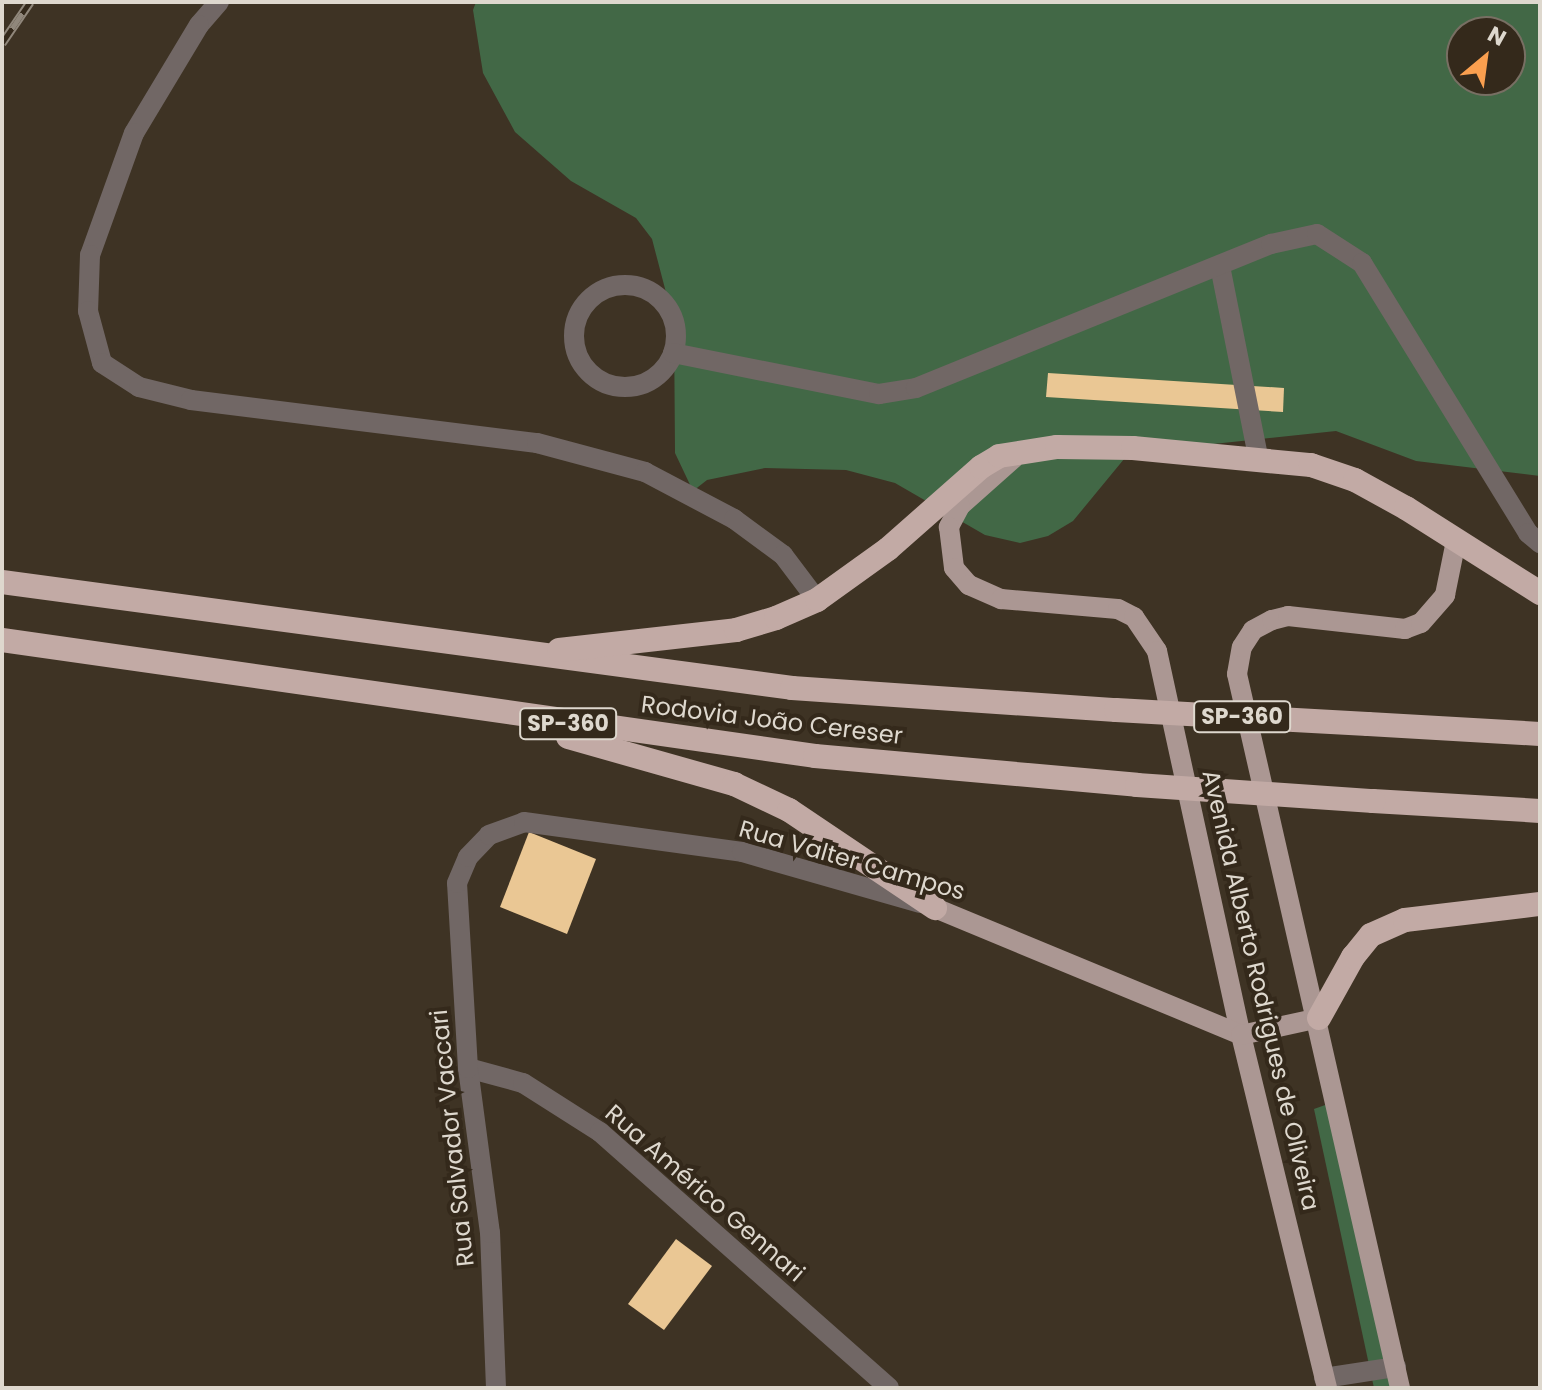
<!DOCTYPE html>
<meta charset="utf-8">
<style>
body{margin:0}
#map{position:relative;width:1542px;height:1390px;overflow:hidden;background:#3e3324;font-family:Poppins,sans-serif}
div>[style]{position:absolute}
.green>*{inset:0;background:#426846}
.building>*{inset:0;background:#eac794}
.minor>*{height:20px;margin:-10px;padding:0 10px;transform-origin:10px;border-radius:10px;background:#716765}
.minor>.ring{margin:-10px;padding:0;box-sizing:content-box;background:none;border:20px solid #716765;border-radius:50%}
.major>*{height:20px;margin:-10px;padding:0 10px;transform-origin:10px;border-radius:10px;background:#ab9793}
.highway>*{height:24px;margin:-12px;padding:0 12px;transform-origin:12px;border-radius:12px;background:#c2aaa5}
.rail>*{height:9px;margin-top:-4.5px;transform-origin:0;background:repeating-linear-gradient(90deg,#34291b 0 18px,#90877b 0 36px);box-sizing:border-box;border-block:2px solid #90877b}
.highway-bridge>*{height:24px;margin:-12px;padding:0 12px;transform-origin:12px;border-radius:12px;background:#c2aaa5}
span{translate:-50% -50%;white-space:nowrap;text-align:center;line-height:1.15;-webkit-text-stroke:8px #34291b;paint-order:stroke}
.shield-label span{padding:2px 6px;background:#34291b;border:2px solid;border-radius:6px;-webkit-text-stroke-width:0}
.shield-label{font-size:22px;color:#ded8ce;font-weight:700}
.street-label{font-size:24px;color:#ded8ce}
.frame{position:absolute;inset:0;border:4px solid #ded8ce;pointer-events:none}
.north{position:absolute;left:1446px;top:16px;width:80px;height:80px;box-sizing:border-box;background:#34291b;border:2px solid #786f63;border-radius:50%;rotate:29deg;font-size:22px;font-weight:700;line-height:32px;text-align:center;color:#ded8ce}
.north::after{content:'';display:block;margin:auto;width:28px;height:36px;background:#fa9f4f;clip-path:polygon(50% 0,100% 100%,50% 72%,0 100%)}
</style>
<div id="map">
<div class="green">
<i style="clip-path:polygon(evenodd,476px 2px,1540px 2px,1540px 476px,1416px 461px,1336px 431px,1129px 453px,1073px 521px,1048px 536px,1020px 543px,985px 535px,895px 483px,846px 470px,765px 468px,707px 480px,693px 491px,675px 453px,674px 323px,652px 239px,636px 218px,571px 181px,515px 132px,483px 73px,473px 10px,476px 2px,1462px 32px,1510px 32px,1510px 80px,1462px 80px,1462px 32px)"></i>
<i style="clip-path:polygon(1339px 1100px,1400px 1388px,1374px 1388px,1314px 1109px)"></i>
</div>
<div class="building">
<i style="clip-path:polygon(1048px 373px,1284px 388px,1283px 412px,1046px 397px)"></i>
<i style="clip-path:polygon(529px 832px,596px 859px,567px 934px,500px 907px)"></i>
<i style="clip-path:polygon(676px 1239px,712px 1266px,664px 1330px,628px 1304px)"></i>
</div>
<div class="minor">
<i style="left:219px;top:2px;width:30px;rotate:131deg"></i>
<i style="left:199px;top:25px;width:126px;rotate:121deg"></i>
<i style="left:134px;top:133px;width:130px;rotate:109.8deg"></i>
<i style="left:90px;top:255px;width:56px;rotate:92deg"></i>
<i style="left:88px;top:311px;width:54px;rotate:74.9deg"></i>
<i style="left:102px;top:363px;width:44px;rotate:33deg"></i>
<i style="left:139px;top:387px;width:54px;rotate:14deg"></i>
<i style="left:191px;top:400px;width:349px;rotate:7.1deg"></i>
<i style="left:537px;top:443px;width:112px;rotate:15deg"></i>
<i style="left:645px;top:472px;width:101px;rotate:27.8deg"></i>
<i style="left:734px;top:519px;width:61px;rotate:36.3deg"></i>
<i style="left:783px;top:555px;width:56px;rotate:52.9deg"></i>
<i style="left:1220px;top:266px;width:195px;rotate:78.7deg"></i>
<i class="ring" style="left:574px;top:285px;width:82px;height:82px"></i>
<i style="left:673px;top:353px;width:210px;rotate:11.3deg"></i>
<i style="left:879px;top:394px;width:37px;rotate:-9deg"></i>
<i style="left:916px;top:388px;width:383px;rotate:-22.1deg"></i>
<i style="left:1271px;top:244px;width:47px;rotate:-12.3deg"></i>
<i style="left:1317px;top:234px;width:54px;rotate:32.8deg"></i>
<i style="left:1362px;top:263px;width:317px;rotate:58.4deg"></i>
<i style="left:1528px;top:533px;width:16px;rotate:40deg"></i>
<i style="left:468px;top:1068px;width:57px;rotate:15.3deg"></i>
<i style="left:523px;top:1083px;width:91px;rotate:32.5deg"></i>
<i style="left:600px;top:1132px;width:386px;rotate:41.5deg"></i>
<i style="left:1324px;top:1378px;width:73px;rotate:-8.7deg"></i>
<i style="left:496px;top:1388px;width:155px;rotate:-92.2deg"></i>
<i style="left:490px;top:1233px;width:166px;rotate:-97.6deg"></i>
<i style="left:468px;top:1068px;width:185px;rotate:-93.4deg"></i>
<i style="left:457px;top:883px;width:28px;rotate:-67deg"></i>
<i style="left:468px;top:857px;width:30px;rotate:-46deg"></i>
<i style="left:489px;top:835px;width:37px;rotate:-20deg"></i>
<i style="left:524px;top:822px;width:220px;rotate:7.8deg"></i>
<i style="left:742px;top:852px;width:185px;rotate:16deg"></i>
</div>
<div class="major">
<i style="left:1014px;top:458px;width:72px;rotate:138.4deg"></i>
<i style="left:960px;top:506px;width:24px;rotate:118deg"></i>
<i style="left:949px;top:527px;width:41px;rotate:83deg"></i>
<i style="left:954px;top:568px;width:23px;rotate:49deg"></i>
<i style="left:969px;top:585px;width:35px;rotate:24deg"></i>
<i style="left:1001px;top:599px;width:117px;rotate:4.9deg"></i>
<i style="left:1118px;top:609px;width:18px;rotate:27deg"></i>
<i style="left:1134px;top:617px;width:41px;rotate:55.9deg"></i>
<i style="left:1157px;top:651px;width:393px;rotate:77.7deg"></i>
<i style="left:1241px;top:1035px;width:363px;rotate:76.3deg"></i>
<i style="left:935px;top:908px;width:331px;rotate:22.5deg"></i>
<i style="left:1241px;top:1035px;width:80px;rotate:-12.3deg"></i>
<i style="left:1400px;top:1388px;width:732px;rotate:-102.86deg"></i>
<i style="left:1237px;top:674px;width:27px;rotate:-80deg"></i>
<i style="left:1242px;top:647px;width:20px;rotate:-57deg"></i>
<i style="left:1253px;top:630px;width:21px;rotate:-28deg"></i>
<i style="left:1272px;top:620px;width:16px;rotate:-14deg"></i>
<i style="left:1288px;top:616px;width:118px;rotate:6.3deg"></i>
<i style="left:1405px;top:629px;width:17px;rotate:-21deg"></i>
<i style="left:1421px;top:623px;width:37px;rotate:-49deg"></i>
<i style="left:1445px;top:595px;width:55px;rotate:-78.5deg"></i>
</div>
<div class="highway">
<i style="left:2px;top:582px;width:797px;rotate:7.64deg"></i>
<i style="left:792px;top:688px;width:325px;rotate:3.9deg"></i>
<i style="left:2px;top:640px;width:821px;rotate:8.12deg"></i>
<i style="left:815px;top:756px;width:323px;rotate:5.1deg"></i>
<i style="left:559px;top:650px;width:178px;rotate:-6.4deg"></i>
<i style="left:736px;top:630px;width:42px;rotate:-16.7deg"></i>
<i style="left:776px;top:618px;width:45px;rotate:-23.7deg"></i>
<i style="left:817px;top:600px;width:87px;rotate:-35.7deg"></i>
<i style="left:888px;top:549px;width:124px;rotate:-41.4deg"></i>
<i style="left:981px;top:467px;width:21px;rotate:-31deg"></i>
<i style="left:999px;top:456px;width:59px;rotate:-8.8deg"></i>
<i style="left:1057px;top:447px;width:76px;rotate:0.8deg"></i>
<i style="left:1133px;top:448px;width:179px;rotate:5.5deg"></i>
<i style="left:1311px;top:465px;width:46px;rotate:18.8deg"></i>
<i style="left:1355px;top:480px;width:58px;rotate:28.8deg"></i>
<i style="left:1406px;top:508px;width:159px;rotate:32.4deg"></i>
<i style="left:1368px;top:724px;width:172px;rotate:3.3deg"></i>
<i style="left:568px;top:737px;width:173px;rotate:15.8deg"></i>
<i style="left:734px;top:784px;width:61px;rotate:25.3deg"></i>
<i style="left:789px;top:810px;width:176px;rotate:33.9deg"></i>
<i style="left:1373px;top:801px;width:167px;rotate:3.4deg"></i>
<i style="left:1319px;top:1018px;width:70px;rotate:-60.9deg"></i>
<i style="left:1353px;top:957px;width:28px;rotate:-51deg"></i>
<i style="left:1371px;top:935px;width:37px;rotate:-24deg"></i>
<i style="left:1405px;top:920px;width:136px;rotate:-6.8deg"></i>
</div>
<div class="rail">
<i style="left:2px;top:43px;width:50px;rotate:-55.7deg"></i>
</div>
<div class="highway-bridge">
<i style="left:1116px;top:710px;width:252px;rotate:3.2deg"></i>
<i style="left:1137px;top:785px;width:237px;rotate:3.9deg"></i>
</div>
<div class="shield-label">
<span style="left:1242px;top:717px">SP-360</span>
<span style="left:568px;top:724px">SP-360</span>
</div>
<div class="street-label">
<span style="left:772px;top:720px;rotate:7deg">Rodovia João Cereser</span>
<span style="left:852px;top:860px;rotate:16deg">Rua Valter Campos</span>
<span style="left:1261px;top:990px;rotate:77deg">Avenida Alberto Rodrigues de Oliveira</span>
<span style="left:452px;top:1138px;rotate:-96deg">Rua Salvador Vaccari</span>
<span style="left:705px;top:1193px;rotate:41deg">Rua Américo Gennari</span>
</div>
<div class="frame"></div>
<div class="north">N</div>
</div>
